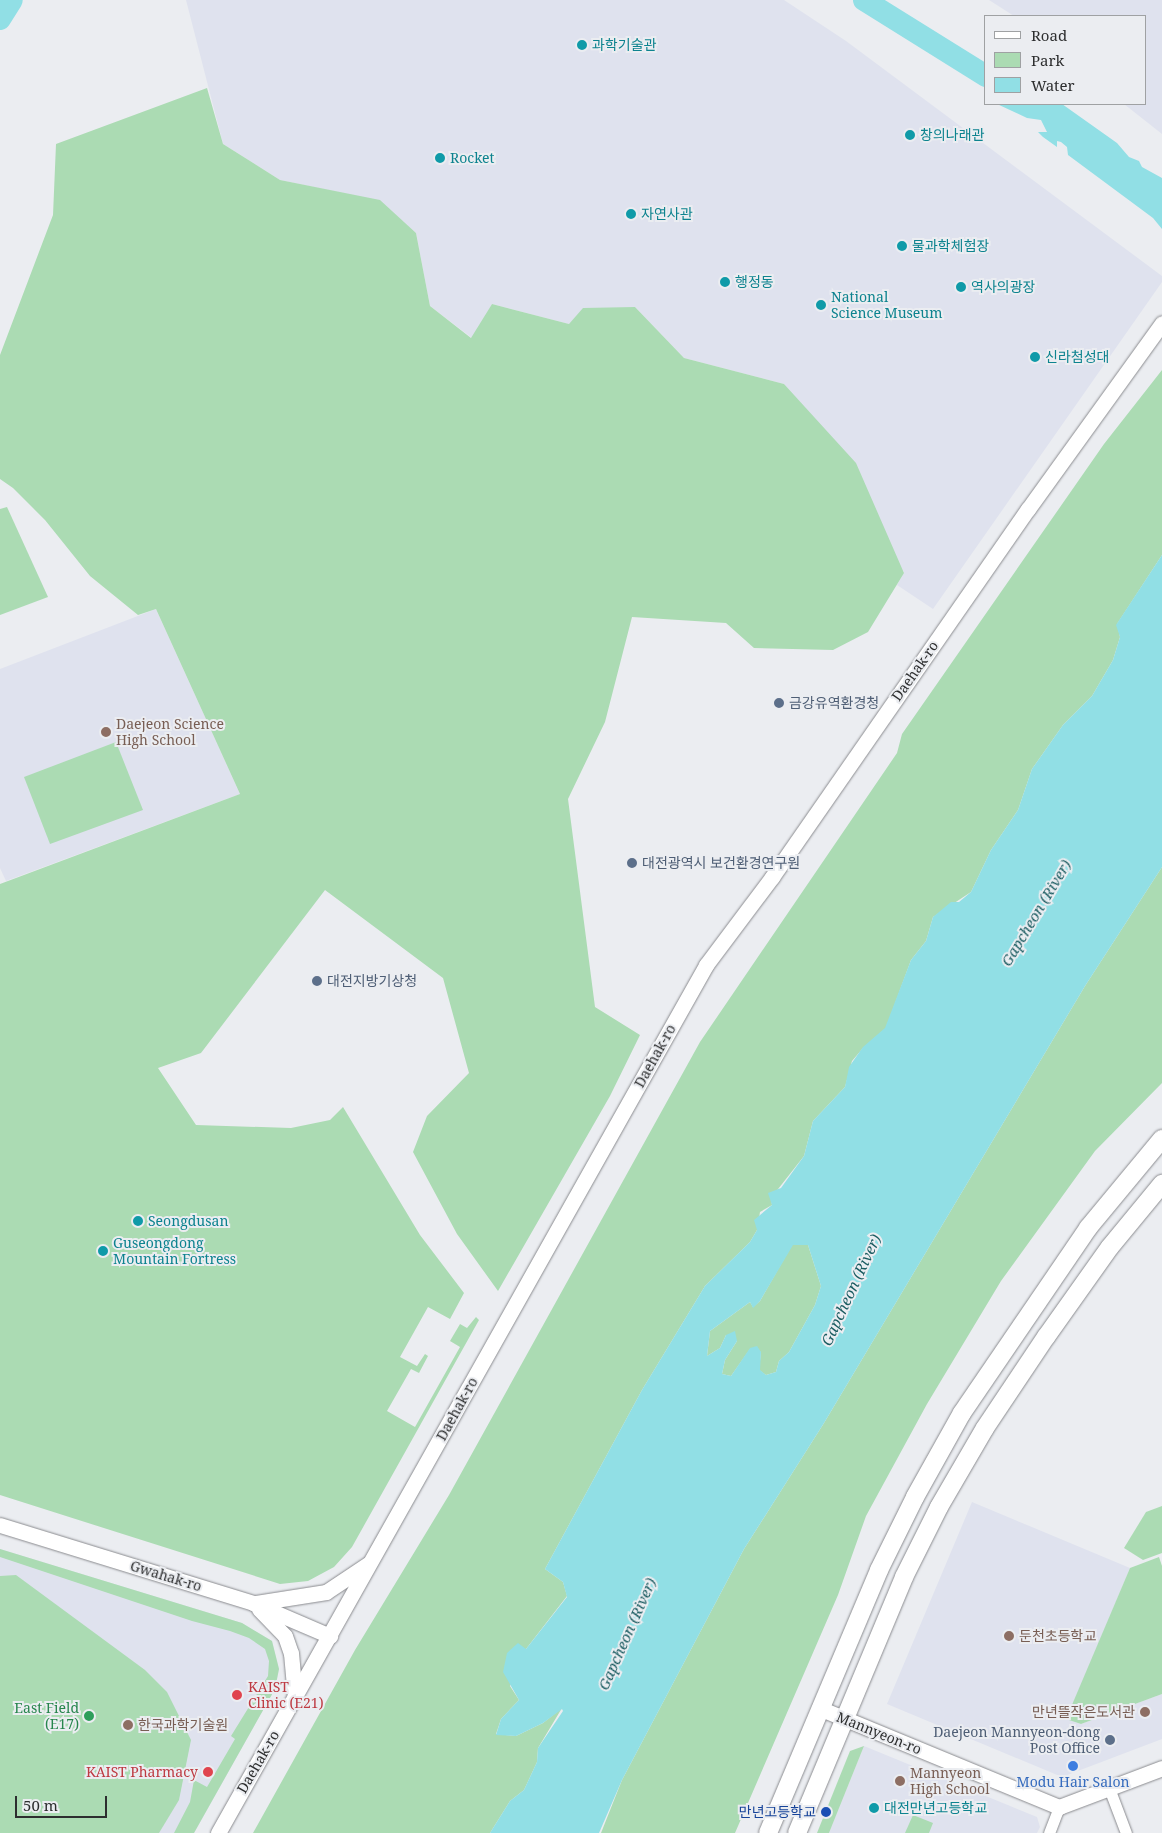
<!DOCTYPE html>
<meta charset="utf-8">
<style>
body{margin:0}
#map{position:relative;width:1162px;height:1833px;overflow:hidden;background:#ebedf1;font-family:"Noto Serif","Noto Sans KR",serif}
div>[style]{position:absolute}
.built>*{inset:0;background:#dfe2ee}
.green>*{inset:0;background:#abdbb3}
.water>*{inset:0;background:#91dfe5}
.pier>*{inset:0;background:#ebedf1}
.river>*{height:22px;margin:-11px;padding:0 11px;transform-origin:11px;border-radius:11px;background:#91dfe5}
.roads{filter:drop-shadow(0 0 1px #8a8b8f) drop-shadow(0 0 1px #8a8b8f)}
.street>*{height:11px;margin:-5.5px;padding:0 5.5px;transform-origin:5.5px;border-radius:5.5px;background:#fff}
.secondary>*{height:15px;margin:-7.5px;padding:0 7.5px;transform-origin:7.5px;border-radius:7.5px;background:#fff}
.primary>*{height:18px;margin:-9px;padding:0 9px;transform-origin:9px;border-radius:9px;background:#fff}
.dots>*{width:14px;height:14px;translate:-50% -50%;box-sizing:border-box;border:2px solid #ebedf1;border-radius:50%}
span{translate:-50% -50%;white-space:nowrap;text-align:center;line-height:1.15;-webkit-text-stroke:4px #ebedf1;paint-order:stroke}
.culture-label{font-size:14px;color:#0d838f}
.left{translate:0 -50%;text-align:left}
.street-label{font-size:14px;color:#2d2e2f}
.service-label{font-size:14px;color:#4e5e75}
.right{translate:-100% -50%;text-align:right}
.education-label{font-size:14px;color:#785e54}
.health-label{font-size:14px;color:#be3a42}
.leisure-label{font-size:14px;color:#27864d}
.shop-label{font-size:14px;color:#366cbe}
.transit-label{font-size:14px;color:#164399}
.water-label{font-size:15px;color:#1a5c61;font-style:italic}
.legend{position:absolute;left:984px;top:15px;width:162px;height:90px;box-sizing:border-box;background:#ebedf1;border:1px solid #9fa1a3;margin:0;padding:6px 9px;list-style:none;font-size:15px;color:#2d2e2f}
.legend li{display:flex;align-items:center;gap:10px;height:25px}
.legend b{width:25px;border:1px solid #9fa1a3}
.scale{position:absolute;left:15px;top:1796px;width:92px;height:22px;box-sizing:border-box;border:2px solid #2d2e2f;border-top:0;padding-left:6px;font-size:15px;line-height:18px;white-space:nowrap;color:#2d2e2f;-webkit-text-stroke:4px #ebedf1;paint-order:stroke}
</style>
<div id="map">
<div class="built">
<i style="clip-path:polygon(186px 0,784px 0,846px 41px,1162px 276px,1162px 282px,933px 609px,897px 585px,904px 572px,784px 384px,684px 358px,635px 307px,569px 324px,492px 304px,472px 338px,430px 306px,416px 233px,380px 201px,280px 180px,223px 144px)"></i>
<i style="clip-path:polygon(989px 0,1162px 0,1162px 134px,1124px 104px,1146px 104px,1146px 16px,1014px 16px)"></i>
<i style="clip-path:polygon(156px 609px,240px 794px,6px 881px,0 868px,0 669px)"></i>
<i style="clip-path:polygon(972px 1502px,1130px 1568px,1067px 1719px,1081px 1724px,1162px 1694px,1162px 1739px,1062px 1777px,887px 1704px)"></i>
<i style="clip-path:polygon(0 1549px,242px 1623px,272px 1641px,279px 1669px,275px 1689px,194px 1833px,0 1833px)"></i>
<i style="clip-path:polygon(864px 1746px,1037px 1817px,1040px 1827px,1037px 1833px,829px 1833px)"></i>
</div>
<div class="green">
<i style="clip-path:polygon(207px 88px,223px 144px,280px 180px,380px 200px,416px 233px,430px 306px,471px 338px,492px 304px,569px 324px,583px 308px,635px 307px,684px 358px,784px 384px,856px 463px,904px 573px,868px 632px,833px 650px,754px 648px,726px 623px,632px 617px,605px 722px,568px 799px,595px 1007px,640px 1035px,610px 1096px,498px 1291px,457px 1234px,413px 1152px,427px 1116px,469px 1073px,443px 978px,325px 890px,201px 1053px,158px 1068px,196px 1125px,291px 1128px,330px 1120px,343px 1107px,420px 1235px,464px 1293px,450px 1319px,428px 1307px,400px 1357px,417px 1366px,425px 1354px,428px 1356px,419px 1373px,411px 1369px,387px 1411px,415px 1427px,460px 1347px,450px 1341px,460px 1324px,467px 1328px,476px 1317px,479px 1320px,352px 1547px,334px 1567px,308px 1581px,280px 1584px,0 1495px,0 884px,240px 794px,156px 609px,138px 615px,90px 576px,45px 520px,13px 488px,0 479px,0 355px,53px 215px,56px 144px)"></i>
<i style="clip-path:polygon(1162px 370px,1162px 555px,1117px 624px,1120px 637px,1113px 660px,1092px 696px,1063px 725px,1032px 769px,1018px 810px,991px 850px,971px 892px,933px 917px,926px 941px,911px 960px,886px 1028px,863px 1048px,852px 1061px,845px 1087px,813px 1121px,804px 1156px,771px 1198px,772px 1205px,760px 1212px,757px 1230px,750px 1242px,705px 1286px,642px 1390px,545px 1569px,563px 1582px,567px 1596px,526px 1649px,510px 1686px,519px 1700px,501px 1719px,496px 1734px,516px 1736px,543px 1723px,562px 1708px,538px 1748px,537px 1762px,524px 1790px,510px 1801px,490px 1833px,253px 1833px,355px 1650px,449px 1495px,700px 1042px,897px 753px,902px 734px,1104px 444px)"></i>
<i style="clip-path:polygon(7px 507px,48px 597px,0 615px,0 509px)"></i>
<i style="clip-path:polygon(116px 742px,143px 810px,50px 844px,24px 777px)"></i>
<i style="clip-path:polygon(1162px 867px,1162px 1083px,1095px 1151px,1001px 1281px,927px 1404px,866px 1516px,838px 1595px,735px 1833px,601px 1833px,622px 1780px,744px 1549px,824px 1423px,1085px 986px)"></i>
<i style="clip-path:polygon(792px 1245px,808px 1245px,821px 1286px,815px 1305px,789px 1352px,779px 1361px,776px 1372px,766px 1375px,759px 1370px,761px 1352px,750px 1349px,731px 1376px,722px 1374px,725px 1360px,737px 1341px,726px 1335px,720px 1348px,707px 1356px,710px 1331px,750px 1302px,753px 1307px,760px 1301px)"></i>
<i style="clip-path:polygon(1162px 1506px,1162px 1553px,1143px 1560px,1124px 1548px,1146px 1512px)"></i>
<i style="clip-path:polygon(0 1549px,242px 1623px,272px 1641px,279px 1669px,275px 1689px,194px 1833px,174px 1833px,190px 1802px,194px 1780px,207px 1787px,235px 1739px,231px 1736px,268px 1676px,269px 1661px,265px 1649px,249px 1638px,230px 1631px,192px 1621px,0 1557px)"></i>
<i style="clip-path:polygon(1159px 1557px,1162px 1566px,1162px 1694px,1081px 1724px,1066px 1719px,1130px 1568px)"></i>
<i style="clip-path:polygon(16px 1575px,145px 1670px,167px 1692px,191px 1740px,179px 1800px,159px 1833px,0 1833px,0 1576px)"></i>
<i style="clip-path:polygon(864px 1746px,829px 1833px,817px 1833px,850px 1751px)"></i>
<i style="clip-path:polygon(913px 1815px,933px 1823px,929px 1833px,905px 1833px)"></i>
</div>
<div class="water">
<i style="clip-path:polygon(997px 104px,1062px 104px,1117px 143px,1129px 157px,1139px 161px,1142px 167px,1162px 178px,1162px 229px,1153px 218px,1068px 155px,1067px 147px,1061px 142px,1057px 141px,1057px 147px,1043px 137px,1038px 132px,1047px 132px,1041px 120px,1027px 118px)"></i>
<i style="clip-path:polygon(evenodd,1162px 555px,1162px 867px,1085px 986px,824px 1423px,744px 1549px,622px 1780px,599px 1833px,490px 1833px,510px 1801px,524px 1790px,537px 1762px,538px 1748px,563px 1711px,562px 1709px,543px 1723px,516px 1736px,496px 1735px,501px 1719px,519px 1700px,503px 1672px,507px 1653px,518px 1643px,526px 1649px,567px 1597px,563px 1582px,545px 1569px,642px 1390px,705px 1286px,750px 1242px,757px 1230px,754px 1220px,772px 1205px,768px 1193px,781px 1188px,804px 1156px,813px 1121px,845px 1087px,849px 1067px,863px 1047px,885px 1028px,911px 960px,926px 941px,933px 917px,951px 902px,959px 902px,971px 892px,991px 850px,1018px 810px,1032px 769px,1063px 725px,1092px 696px,1113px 660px,1120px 637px,1116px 625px,1162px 555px,793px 1245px,808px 1245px,821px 1286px,815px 1305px,789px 1352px,779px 1361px,776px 1372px,766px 1375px,760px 1370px,761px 1352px,757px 1346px,750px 1348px,731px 1376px,722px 1374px,725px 1360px,737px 1341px,735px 1331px,726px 1335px,720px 1348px,707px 1356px,710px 1331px,750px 1302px,753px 1308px,760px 1301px,793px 1245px)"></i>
</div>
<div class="pier">
<i style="clip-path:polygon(986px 62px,986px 79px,968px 82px,965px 74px)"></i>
</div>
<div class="river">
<i style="left:864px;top:0;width:144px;rotate:31.9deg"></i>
<i style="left:0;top:19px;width:22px;rotate:-58deg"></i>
</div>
<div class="roads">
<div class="street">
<i style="left:1109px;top:1788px;width:48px;rotate:69.3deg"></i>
<i style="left:1049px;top:1833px;width:28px;rotate:-69deg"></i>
</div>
<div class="secondary">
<i style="left:0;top:1525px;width:265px;rotate:17.1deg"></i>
<i style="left:253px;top:1603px;width:84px;rotate:23.2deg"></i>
<i style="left:256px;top:1603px;width:71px;rotate:-8.9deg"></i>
<i style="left:326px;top:1592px;width:50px;rotate:-33.7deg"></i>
<i style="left:259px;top:1609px;width:37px;rotate:46deg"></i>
<i style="left:285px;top:1636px;width:18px;rotate:71deg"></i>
<i style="left:291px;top:1653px;width:44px;rotate:84.8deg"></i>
<i style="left:819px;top:1708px;width:260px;rotate:22.4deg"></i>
<i style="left:1059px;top:1807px;width:110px;rotate:-20.7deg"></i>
<i style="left:218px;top:1833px;width:996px;rotate:-60.65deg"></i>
<i style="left:706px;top:965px;width:110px;rotate:-53.1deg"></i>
<i style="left:772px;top:877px;width:448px;rotate:-55.2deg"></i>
<i style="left:1028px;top:509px;width:229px;rotate:-54.2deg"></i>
</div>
<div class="primary">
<i style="left:768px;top:1833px;width:285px;rotate:-67.1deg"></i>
<i style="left:879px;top:1570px;width:81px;rotate:-63.7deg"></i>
<i style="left:915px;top:1497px;width:96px;rotate:-60.8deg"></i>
<i style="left:962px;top:1413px;width:224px;rotate:-55.7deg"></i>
<i style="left:1088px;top:1228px;width:116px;rotate:-50.3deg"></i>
<i style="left:797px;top:1833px;width:277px;rotate:-67.3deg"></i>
<i style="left:904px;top:1577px;width:78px;rotate:-63.4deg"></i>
<i style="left:939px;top:1507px;width:91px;rotate:-59.8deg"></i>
<i style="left:985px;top:1428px;width:110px;rotate:-56.2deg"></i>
<i style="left:1046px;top:1337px;width:110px;rotate:-54.6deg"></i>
<i style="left:1110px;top:1247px;width:82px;rotate:-50.5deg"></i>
</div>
</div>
<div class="dots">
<i style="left:582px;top:45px;background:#0f9aa8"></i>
<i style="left:910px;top:135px;background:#0f9aa8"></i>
<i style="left:440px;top:158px;background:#0f9aa8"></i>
<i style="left:631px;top:214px;background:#0f9aa8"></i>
<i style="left:902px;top:246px;background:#0f9aa8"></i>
<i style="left:725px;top:282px;background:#0f9aa8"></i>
<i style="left:961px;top:287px;background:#0f9aa8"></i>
<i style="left:821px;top:305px;background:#0f9aa8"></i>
<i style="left:1035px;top:357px;background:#0f9aa8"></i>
<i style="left:779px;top:703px;background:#5c6f8a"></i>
<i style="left:106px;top:732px;background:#8d6e63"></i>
<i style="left:632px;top:863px;background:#5c6f8a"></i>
<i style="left:317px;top:981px;background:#5c6f8a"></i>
<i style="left:138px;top:1221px;background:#0f9aa8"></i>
<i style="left:103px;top:1251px;background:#0f9aa8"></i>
<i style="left:1009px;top:1636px;background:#8d6e63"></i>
<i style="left:237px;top:1695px;background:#e0444e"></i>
<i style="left:1145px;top:1712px;background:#8d6e63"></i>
<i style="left:89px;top:1716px;background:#2e9e5b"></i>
<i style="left:128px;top:1725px;background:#8d6e63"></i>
<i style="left:1110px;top:1740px;background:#5c6f8a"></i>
<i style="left:1073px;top:1766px;background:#3f7fe0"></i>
<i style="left:208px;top:1772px;background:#e0444e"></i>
<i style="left:900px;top:1781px;background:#8d6e63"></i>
<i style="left:874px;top:1808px;background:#0f9aa8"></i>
<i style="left:826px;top:1812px;background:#1a4fb4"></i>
</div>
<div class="culture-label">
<span class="left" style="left:592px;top:45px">과학기술관</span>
<span class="left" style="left:920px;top:135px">창의나래관</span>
<span class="left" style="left:450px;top:158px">Rocket</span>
<span class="left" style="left:641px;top:214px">자연사관</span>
<span class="left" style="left:912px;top:246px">물과학체험장</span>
<span class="left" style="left:735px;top:282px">행정동</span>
<span class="left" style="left:971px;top:287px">역사의광장</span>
<span class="left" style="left:831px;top:305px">National<br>Science Museum</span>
<span class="left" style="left:1045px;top:357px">신라첨성대</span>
<span class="left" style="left:148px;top:1221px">Seongdusan</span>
<span class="left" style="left:113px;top:1251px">Guseongdong<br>Mountain Fortress</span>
<span class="left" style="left:884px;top:1808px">대전만년고등학교</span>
</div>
<div class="street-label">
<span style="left:915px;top:671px;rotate:-55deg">Daehak-ro</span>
<span style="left:655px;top:1056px;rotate:-61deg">Daehak-ro</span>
<span style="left:457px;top:1409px;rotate:-61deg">Daehak-ro</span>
<span style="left:166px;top:1576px;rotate:17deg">Gwahak-ro</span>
<span style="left:879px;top:1733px;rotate:22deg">Mannyeon-ro</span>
<span style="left:258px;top:1762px;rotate:-60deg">Daehak-ro</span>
</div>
<div class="service-label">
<span class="left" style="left:789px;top:703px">금강유역환경청</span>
<span class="left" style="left:642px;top:863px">대전광역시 보건환경연구원</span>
<span class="left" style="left:327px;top:981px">대전지방기상청</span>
<span class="right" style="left:1100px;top:1740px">Daejeon Mannyeon-dong<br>Post Office</span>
</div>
<div class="education-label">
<span class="left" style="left:116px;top:732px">Daejeon Science<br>High School</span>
<span class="left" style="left:1019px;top:1636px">둔천초등학교</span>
<span class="right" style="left:1135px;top:1712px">만년뜰작은도서관</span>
<span class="left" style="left:138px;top:1725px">한국과학기술원</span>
<span class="left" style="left:910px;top:1781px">Mannyeon<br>High School</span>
</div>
<div class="health-label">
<span class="left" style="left:248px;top:1695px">KAIST<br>Clinic (E21)</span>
<span class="right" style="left:198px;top:1772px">KAIST Pharmacy</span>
</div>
<div class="leisure-label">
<span class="right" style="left:79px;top:1716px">East Field<br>(E17)</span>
</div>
<div class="shop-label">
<span style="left:1073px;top:1782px">Modu Hair Salon</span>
</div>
<div class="transit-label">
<span class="right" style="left:816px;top:1812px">만년고등학교</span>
</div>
<div class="water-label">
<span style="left:1036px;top:913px;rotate:-59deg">Gapcheon (River)</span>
<span style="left:851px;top:1290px;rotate:-65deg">Gapcheon (River)</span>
<span style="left:627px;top:1634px;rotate:-66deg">Gapcheon (River)</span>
</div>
<ul class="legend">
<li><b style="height:6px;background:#fff"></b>Road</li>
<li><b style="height:14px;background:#abdbb3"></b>Park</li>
<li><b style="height:14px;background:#91dfe5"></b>Water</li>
</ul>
<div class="scale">50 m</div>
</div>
